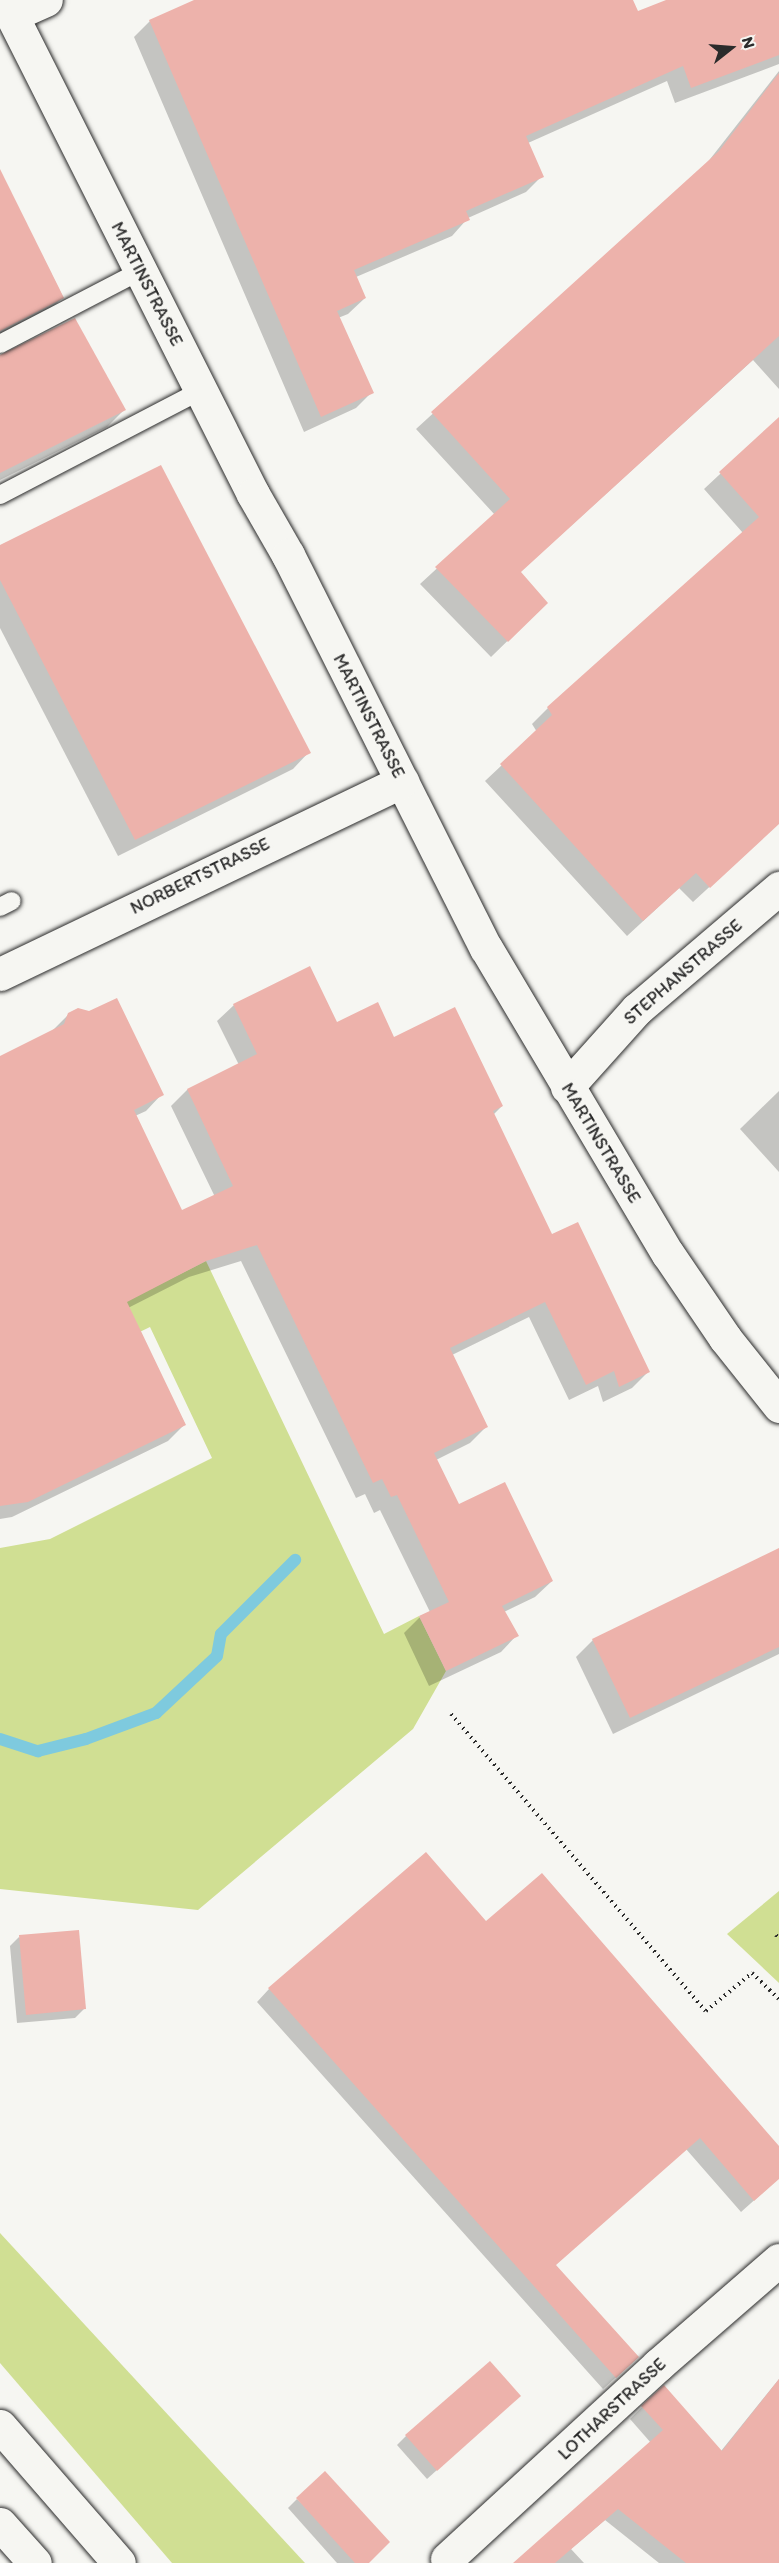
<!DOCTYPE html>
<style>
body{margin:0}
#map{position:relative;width:779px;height:2563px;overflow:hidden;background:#f6f6f2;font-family:Itim,sans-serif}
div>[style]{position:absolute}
.green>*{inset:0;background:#d0df93}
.shadow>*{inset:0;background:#0003}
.stream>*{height:12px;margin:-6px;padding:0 6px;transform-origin:6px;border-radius:6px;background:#7ecade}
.building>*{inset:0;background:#edb2ab}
.path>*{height:4px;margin-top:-2px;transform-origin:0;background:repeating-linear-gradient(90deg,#2b2b2b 0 1.5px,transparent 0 6px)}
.roads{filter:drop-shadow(0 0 2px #2b2b2b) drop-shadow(0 0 2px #2b2b2b)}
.service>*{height:18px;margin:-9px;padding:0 9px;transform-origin:9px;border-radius:9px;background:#f6f6f2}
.minor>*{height:33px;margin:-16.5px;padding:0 16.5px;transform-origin:16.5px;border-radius:16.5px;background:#f6f6f2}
.trunk>*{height:33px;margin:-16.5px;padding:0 16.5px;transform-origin:16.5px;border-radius:16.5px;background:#f6f6f2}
span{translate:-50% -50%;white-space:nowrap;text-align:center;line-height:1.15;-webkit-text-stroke:6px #f6f6f2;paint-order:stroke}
.street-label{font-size:18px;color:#2b2b2b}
.north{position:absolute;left:701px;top:18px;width:60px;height:60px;-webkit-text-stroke:4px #f6f6f2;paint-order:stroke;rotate:73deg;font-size:16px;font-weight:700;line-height:24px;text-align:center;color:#2b2b2b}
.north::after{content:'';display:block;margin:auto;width:21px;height:27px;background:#2b2b2b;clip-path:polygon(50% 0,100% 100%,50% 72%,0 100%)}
</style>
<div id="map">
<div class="green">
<i style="clip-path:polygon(206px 1261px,384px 1634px,419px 1616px,446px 1671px,413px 1729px,198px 1910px,0 1889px,0 1548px,50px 1539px,212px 1458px,150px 1327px,3px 1398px,0 1365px)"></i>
<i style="clip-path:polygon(779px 1891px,779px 1983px,727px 1934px)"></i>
<i style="clip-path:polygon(0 2233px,305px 2563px,172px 2563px,0 2363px)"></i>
</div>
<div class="shadow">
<i style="clip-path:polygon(198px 0,631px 0,637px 13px,670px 0,779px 0,779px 64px,675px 103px,667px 81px,528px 143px,542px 176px,526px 192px,468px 218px,452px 236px,356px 277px,365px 298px,348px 314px,338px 318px,372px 392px,356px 408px,304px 432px,134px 37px,150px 21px)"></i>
<i style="clip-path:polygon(779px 71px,779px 389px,753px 360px,520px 572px,530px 619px,491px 657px,420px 584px,495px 515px,416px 429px,707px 163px)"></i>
<i style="clip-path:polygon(0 172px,63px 297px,46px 314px,0 338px)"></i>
<i style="clip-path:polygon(0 356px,124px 410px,107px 427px,0 480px)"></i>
<i style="clip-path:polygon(779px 419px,779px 823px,693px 902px,679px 888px,627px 936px,485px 781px,537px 732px,532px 724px,548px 708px,743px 533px,704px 489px)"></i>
<i style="clip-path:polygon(0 547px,309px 752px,293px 769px,118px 856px,0 628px)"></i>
<i style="clip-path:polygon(234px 1005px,336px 1024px,394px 1039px,502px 1106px,493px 1115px,551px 1236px,648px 1372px,632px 1388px,603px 1402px,598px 1386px,569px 1400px,529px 1317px,452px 1355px,486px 1427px,470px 1443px,436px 1460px,458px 1506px,552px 1581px,535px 1597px,504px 1612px,517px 1635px,501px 1652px,429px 1686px,404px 1633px,420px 1617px,430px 1612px,380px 1510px,374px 1513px,365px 1494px,356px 1498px,241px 1261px,189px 1277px,128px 1308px,185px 1424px,168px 1441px,12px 1517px,0 1519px,0 1057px,52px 1031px,69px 1014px,162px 1094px,146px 1111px,135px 1116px,182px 1212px,215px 1197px,171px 1106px,187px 1090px,239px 1065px,217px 1021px)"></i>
<i style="clip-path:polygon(779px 1091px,779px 1172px,740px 1129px)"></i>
<i style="clip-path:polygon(779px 1550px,779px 1654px,613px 1734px,576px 1657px,593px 1640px)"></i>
<i style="clip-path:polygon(486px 1924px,779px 2148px,779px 2178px,741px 2212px,686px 2149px,554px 2266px,624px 2370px,603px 2389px,257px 2002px,269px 1989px)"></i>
<i style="clip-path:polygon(19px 1937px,85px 2008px,75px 2018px,17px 2023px,10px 1946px)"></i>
<i style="clip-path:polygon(779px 2379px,779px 2563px,659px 2563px,605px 2520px,571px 2549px,584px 2563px,515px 2563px,651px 2443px,630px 2419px,642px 2407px,721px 2451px)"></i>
<i style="clip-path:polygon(519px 2396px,427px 2479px,397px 2445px,406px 2436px)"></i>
<i style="clip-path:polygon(297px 2499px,367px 2563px,337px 2563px,288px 2508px)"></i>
</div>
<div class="stream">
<i style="left:0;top:1739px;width:40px;rotate:18deg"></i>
<i style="left:38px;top:1751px;width:49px;rotate:-14deg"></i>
<i style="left:86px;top:1739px;width:75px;rotate:-20.4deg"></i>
<i style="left:156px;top:1713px;width:83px;rotate:-43.1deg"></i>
<i style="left:217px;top:1656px;width:22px;rotate:-80deg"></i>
<i style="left:221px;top:1634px;width:105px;rotate:-45deg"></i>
</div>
<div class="building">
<i style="clip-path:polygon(194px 0,633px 0,638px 11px,666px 0,779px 0,779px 55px,691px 88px,683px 66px,526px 136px,544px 177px,466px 211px,470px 220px,354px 270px,366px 298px,337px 311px,374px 393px,321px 417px,149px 20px)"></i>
<i style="clip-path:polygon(779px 73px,779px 336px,521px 572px,548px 603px,508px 642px,435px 567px,510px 499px,431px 412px,719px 151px)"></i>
<i style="clip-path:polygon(0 169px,64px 298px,0 331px)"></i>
<i style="clip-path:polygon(75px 318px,126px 410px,0 473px,0 355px)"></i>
<i style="clip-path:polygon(779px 417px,779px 824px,710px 888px,696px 873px,643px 921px,500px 764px,552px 715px,547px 707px,759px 517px,719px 472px)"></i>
<i style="clip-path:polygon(161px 465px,311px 753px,135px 840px,0 580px,0 545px)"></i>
<i style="clip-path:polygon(310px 966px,337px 1022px,378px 1002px,394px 1037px,455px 1007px,503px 1106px,493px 1111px,552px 1234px,578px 1222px,650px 1372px,619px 1387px,614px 1371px,586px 1385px,545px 1302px,450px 1348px,488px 1427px,434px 1453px,459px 1504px,505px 1482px,553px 1581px,502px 1606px,519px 1636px,446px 1671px,419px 1616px,449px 1602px,397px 1495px,391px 1497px,382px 1479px,373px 1483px,257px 1245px,206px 1261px,127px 1302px,186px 1425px,28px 1502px,0 1506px,0 1056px,64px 1024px,68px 1013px,78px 1008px,89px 1011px,117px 998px,164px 1095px,134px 1110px,182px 1210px,233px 1186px,187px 1089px,257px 1054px,233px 1004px)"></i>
<i style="clip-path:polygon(779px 1548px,779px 1647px,630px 1718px,592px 1639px)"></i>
<i style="clip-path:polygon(426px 1852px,486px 1921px,542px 1873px,779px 2146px,779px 2179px,754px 2201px,700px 2138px,556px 2265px,639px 2357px,616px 2378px,268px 1988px)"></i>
<i style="clip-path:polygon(79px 1930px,86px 2009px,26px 2015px,19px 1935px)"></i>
<i style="clip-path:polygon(490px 2361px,521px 2396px,437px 2471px,405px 2435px)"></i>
<i style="clip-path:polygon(779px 2379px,779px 2563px,686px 2563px,618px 2509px,555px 2563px,513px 2563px,663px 2430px,641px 2406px,664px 2385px,722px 2451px)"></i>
<i style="clip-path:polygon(325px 2471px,390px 2542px,369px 2563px,355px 2563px,296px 2498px)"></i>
</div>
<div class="path">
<i style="left:451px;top:1714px;width:391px;rotate:49.4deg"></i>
<i style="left:706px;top:2011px;width:60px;rotate:-39.6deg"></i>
<i style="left:752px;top:1973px;width:37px;rotate:44deg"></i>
<i style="left:776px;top:1935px;width:5px;rotate:53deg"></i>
</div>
<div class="roads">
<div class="service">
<i style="left:0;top:344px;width:158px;rotate:-27.5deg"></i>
<i style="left:0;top:495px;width:228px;rotate:-27.5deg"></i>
<i style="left:0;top:907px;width:13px;rotate:-27deg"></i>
</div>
<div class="minor">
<i style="left:4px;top:0;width:553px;rotate:63.25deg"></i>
<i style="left:253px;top:494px;width:70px;rotate:60.2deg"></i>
<i style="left:288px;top:555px;width:440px;rotate:63.3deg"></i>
<i style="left:486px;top:948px;width:356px;rotate:59.3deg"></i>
<i style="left:668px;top:1254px;width:102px;rotate:55.8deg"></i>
<i style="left:725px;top:1338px;width:87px;rotate:51.5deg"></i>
<i style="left:12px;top:15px;width:37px;rotate:-24deg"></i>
<i style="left:0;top:974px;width:446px;rotate:-25.6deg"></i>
<i style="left:567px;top:1087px;width:105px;rotate:-48.1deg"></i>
<i style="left:637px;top:1009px;width:187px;rotate:-40.4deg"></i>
<i style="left:447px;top:2559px;width:287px;rotate:-42.6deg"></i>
<i style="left:658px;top:2365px;width:160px;rotate:-41deg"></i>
</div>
<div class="trunk">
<i style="left:0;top:2426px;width:181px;rotate:49deg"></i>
<i style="left:0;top:2524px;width:52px;rotate:48.1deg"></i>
</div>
</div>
<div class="street-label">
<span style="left:147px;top:284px;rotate:63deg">MARTINSTRASSE</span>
<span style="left:369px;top:716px;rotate:63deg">MARTINSTRASSE</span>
<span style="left:200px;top:876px;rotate:-26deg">NORBERTSTRASSE</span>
<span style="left:683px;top:972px;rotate:-41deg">STEPHANSTRASSE</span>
<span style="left:601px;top:1143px;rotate:59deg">MARTINSTRASSE</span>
<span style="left:612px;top:2409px;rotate:-43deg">LOTHARSTRASSE</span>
</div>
<div class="north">N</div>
</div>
